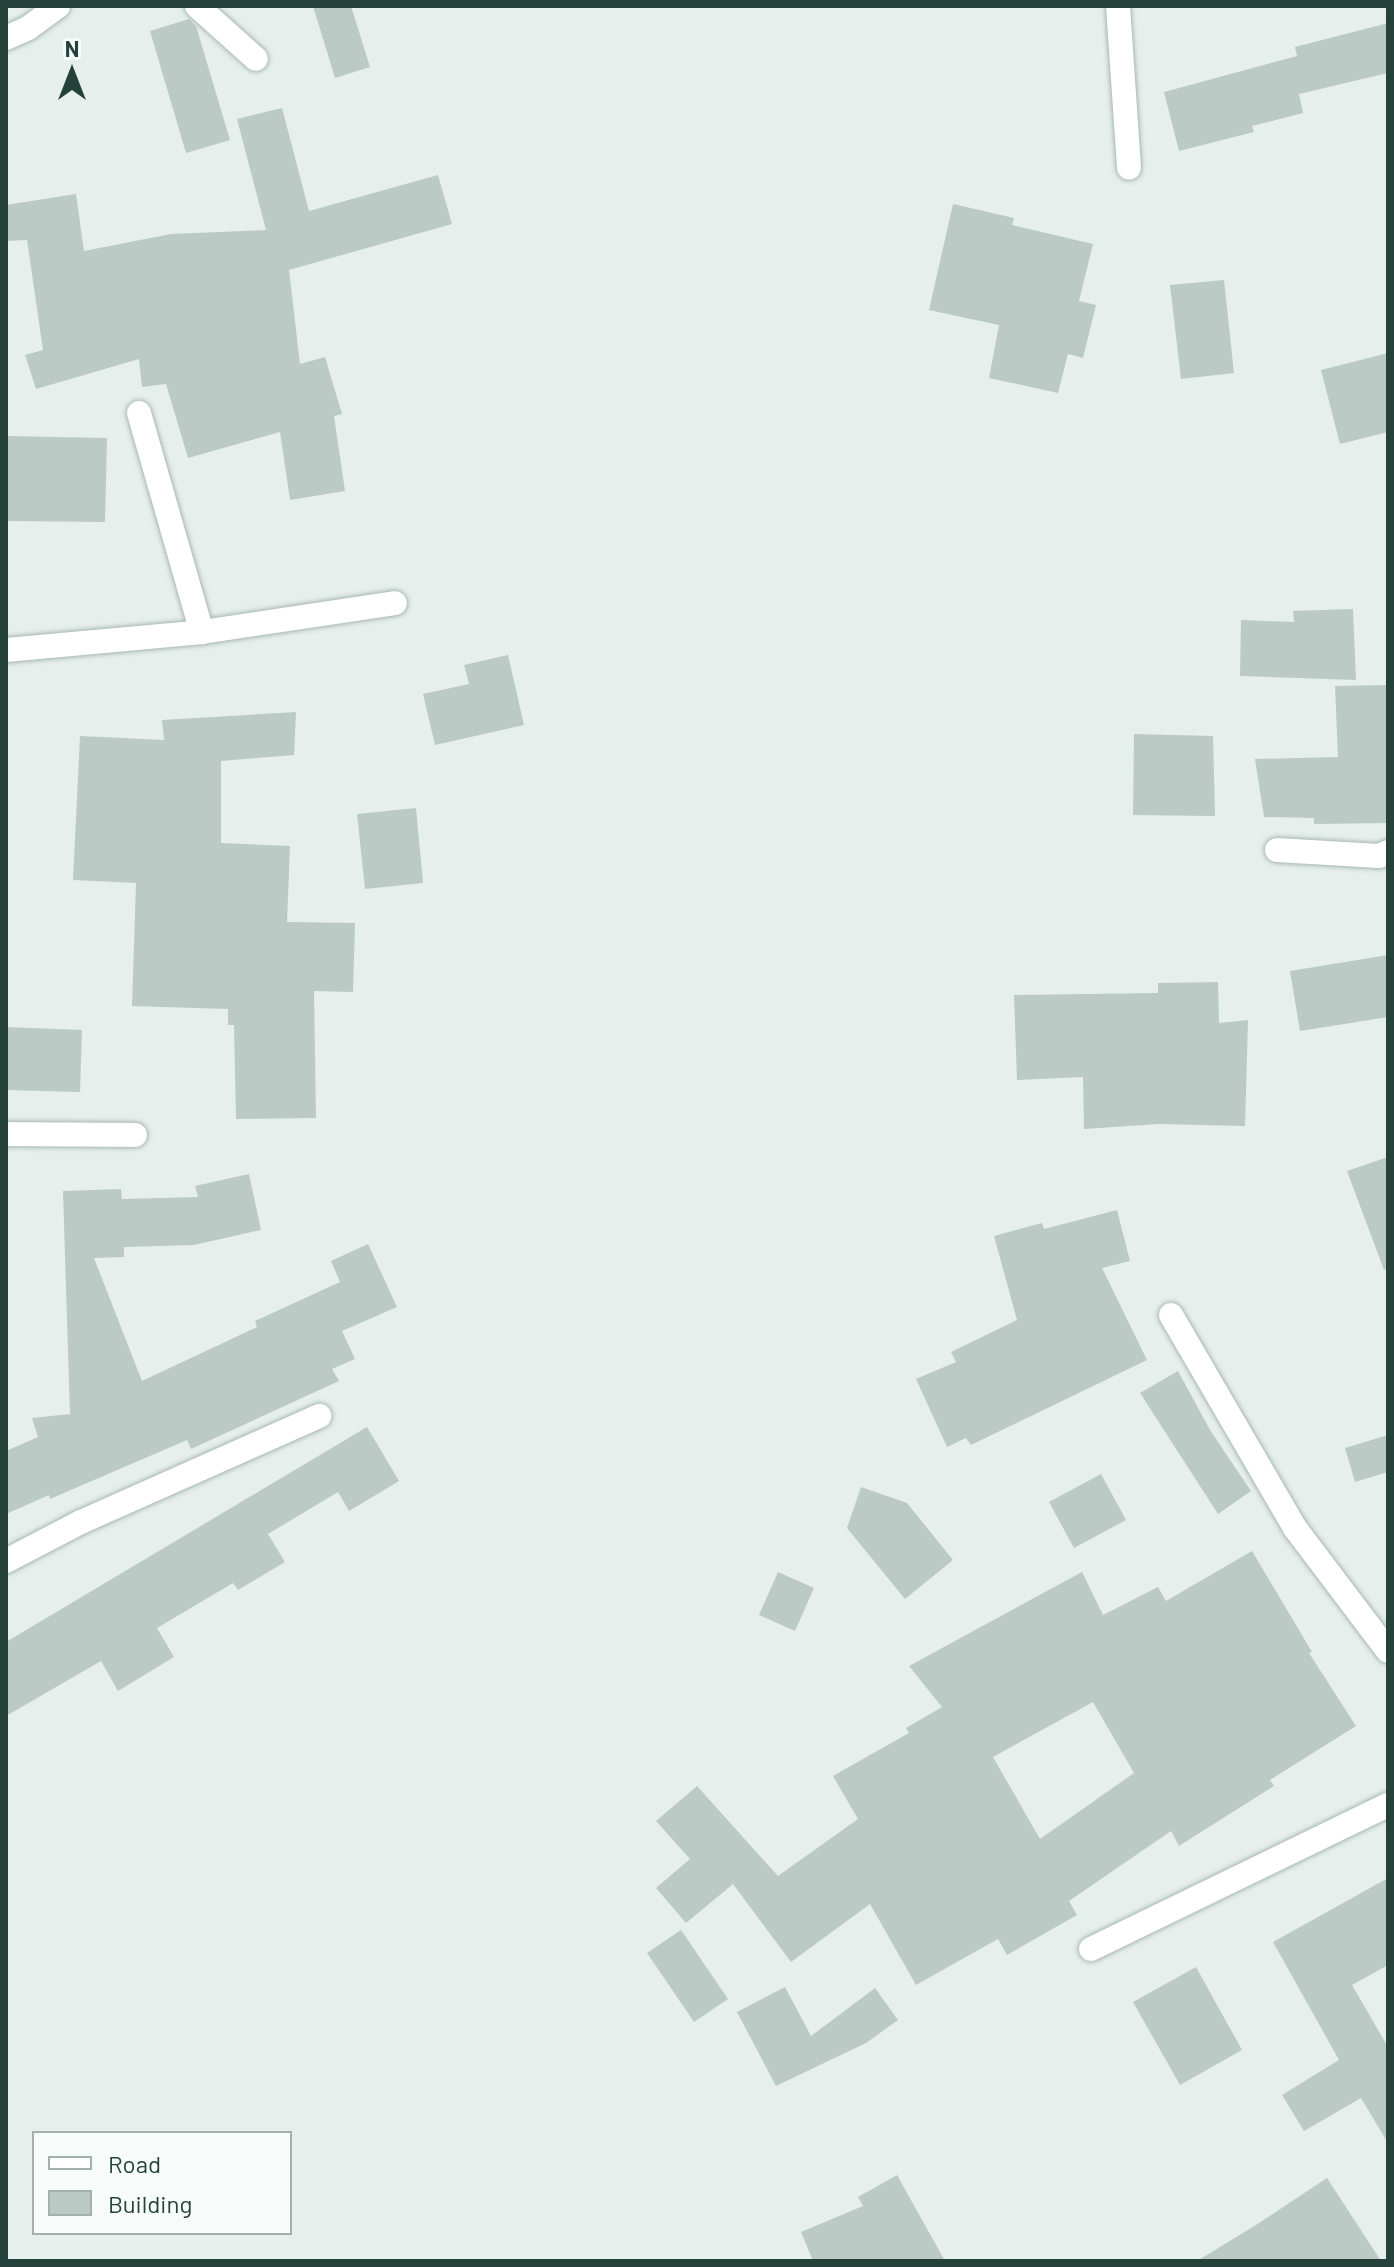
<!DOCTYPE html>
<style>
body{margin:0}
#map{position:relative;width:1394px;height:2267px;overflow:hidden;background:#e6efeb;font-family:Barlow,sans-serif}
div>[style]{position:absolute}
.building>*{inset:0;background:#bbcac4}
.roads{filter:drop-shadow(0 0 2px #a8b8b2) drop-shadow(0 0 2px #a8b8b2)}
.minor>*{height:24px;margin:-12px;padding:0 12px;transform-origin:12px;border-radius:12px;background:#fff}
span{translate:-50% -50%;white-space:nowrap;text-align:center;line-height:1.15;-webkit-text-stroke:8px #f7fbf9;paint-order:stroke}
.frame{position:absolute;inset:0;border:8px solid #24423a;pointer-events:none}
.legend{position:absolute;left:32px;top:2131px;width:260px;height:104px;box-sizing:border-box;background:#f7fbf9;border:2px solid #a3b1ad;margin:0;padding:10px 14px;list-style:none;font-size:24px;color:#24423a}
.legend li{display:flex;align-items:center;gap:16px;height:40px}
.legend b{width:40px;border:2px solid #a3b1ad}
.north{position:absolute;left:32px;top:32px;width:80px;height:80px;-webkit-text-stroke:6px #f7fbf9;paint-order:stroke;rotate:0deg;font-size:22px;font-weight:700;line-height:32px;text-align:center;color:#24423a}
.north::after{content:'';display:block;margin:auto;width:28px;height:36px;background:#24423a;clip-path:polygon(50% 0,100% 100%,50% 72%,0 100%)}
</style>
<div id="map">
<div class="building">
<i style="clip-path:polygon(313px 6px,351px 6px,370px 67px,335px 78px)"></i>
<i style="clip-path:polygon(189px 19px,196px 26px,230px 140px,186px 153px,150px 31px)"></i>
<i style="clip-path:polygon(1388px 23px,1388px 73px,1299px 94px,1303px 113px,1252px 126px,1254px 132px,1179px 151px,1164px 92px,1297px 56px,1295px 47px)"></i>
<i style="clip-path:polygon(282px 108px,309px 211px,438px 175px,452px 224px,289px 270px,300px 364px,325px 357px,342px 414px,334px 416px,345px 491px,290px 500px,280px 432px,188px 458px,166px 384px,142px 387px,139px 359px,36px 389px,25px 355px,43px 350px,27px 240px,6px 241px,6px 205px,76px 194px,84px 251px,171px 234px,266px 230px,237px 119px)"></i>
<i style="clip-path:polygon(953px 204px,1014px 218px,1012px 225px,1093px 244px,1079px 301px,1096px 305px,1083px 358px,1068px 354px,1058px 393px,989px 378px,999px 325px,929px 310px)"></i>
<i style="clip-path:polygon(1224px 280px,1234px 373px,1181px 379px,1170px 285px)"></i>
<i style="clip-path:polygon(1388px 353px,1388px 432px,1340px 444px,1321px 370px)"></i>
<i style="clip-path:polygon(6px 436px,107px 438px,105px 522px,6px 521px)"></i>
<i style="clip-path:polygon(1353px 609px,1356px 680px,1240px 676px,1241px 620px,1294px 622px,1293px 611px)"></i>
<i style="clip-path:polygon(508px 655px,524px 725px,435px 745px,423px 694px,469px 684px,464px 665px)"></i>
<i style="clip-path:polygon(1388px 685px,1388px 823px,1314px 824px,1314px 818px,1264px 817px,1255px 759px,1338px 757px,1335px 686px)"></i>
<i style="clip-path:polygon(296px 712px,294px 755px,221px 761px,221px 843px,290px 846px,287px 922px,355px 923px,353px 992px,314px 991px,316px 1118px,236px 1119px,234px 1025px,228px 1025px,228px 1009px,132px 1006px,136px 883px,73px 880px,80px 736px,164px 740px,162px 720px)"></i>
<i style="clip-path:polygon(1134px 734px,1213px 736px,1215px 816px,1133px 815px)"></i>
<i style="clip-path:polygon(416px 808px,423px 883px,365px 889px,357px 814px)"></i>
<i style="clip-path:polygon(1388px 955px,1388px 1017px,1300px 1031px,1290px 971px)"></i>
<i style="clip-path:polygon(1218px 982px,1219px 1023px,1248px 1020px,1245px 1126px,1158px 1124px,1084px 1129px,1083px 1077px,1017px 1080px,1014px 995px,1158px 993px,1158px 983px)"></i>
<i style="clip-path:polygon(6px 1027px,82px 1030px,80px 1092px,6px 1090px)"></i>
<i style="clip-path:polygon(1388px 1157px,1388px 1269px,1384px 1270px,1347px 1171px)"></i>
<i style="clip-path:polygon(249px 1174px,261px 1230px,194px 1245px,124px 1247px,124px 1257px,94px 1258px,142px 1381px,257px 1327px,255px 1321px,340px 1282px,331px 1261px,368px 1244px,397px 1307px,342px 1331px,355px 1359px,332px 1369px,339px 1381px,191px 1449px,187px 1440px,50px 1499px,49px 1495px,6px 1514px,6px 1451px,38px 1437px,32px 1418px,70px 1414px,63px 1191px,121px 1189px,122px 1199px,198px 1197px,195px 1186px)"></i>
<i style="clip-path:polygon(1117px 1210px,1130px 1261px,1102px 1268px,1147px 1360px,971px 1445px,966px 1438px,947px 1447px,916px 1379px,956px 1362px,951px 1352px,1017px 1320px,994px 1236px,1042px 1223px,1044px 1229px)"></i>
<i style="clip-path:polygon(1178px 1371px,1210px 1430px,1251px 1491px,1218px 1514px,1140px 1393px)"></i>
<i style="clip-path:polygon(367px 1427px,399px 1481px,349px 1511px,338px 1492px,268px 1534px,285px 1562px,238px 1590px,233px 1583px,157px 1628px,174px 1657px,118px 1691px,101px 1661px,6px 1716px,6px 1642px)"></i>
<i style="clip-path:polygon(1388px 1435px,1388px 1472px,1355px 1482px,1345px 1448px)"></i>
<i style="clip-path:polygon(1101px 1474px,1126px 1520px,1074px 1548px,1049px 1502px)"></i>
<i style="clip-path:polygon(861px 1487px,907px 1503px,953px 1560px,905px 1599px,847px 1528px)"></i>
<i style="clip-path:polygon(evenodd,1252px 1551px,1312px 1652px,1309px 1653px,1356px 1726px,1270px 1780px,1274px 1786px,1179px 1846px,1171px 1831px,1069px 1901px,1077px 1915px,1007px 1955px,998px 1939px,916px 1985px,870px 1904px,791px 1962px,733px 1884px,686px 1923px,656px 1888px,690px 1859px,656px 1821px,697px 1786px,778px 1876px,858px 1819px,833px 1776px,909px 1733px,906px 1728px,942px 1707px,909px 1666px,1082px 1572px,1103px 1615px,1158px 1587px,1166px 1601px,1252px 1551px,1093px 1702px,1134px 1773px,1040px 1839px,993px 1757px,1093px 1702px)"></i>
<i style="clip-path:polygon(778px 1572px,814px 1588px,795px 1631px,759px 1615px)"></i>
<i style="clip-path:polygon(1388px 1878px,1388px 1965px,1352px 1985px,1388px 2047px,1388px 2143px,1361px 2098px,1304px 2131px,1282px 2095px,1339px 2060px,1273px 1942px)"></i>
<i style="clip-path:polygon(681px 1930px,728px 1999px,694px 2022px,647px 1953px)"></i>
<i style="clip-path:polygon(1196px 1967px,1242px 2050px,1180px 2085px,1133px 2002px)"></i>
<i style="clip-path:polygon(785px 1987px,811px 2036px,875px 1988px,898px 2020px,866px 2043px,776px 2086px,737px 2012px)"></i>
<i style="clip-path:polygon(897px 2175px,945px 2261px,813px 2261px,801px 2232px,863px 2206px,858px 2197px)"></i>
<i style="clip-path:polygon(1327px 2178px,1381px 2261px,1197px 2261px,1256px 2225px)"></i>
</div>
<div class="roads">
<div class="minor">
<i style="left:197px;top:6px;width:79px;rotate:41.9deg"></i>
<i style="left:1118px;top:6px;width:162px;rotate:86.1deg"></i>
<i style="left:6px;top:38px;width:24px;rotate:-24deg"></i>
<i style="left:28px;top:28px;width:37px;rotate:-36deg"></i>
<i style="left:139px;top:413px;width:228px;rotate:74deg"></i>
<i style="left:6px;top:650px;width:197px;rotate:-5.2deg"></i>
<i style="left:202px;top:632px;width:195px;rotate:-8.5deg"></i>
<i style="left:1277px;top:850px;width:102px;rotate:3.4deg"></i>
<i style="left:1379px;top:856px;width:10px;rotate:-24deg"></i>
<i style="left:6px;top:1134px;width:129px;rotate:0.4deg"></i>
<i style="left:1171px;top:1315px;width:246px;rotate:59.8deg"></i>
<i style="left:1295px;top:1528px;width:154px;rotate:52.9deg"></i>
<i style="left:6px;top:1561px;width:85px;rotate:-27.5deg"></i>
<i style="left:81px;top:1522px;width:261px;rotate:-24deg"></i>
<i style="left:1091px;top:1949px;width:330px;rotate:-25.9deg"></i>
</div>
</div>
<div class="frame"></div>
<ul class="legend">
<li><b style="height:10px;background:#fff"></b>Road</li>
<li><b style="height:22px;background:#bbcac4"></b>Building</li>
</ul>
<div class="north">N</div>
</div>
